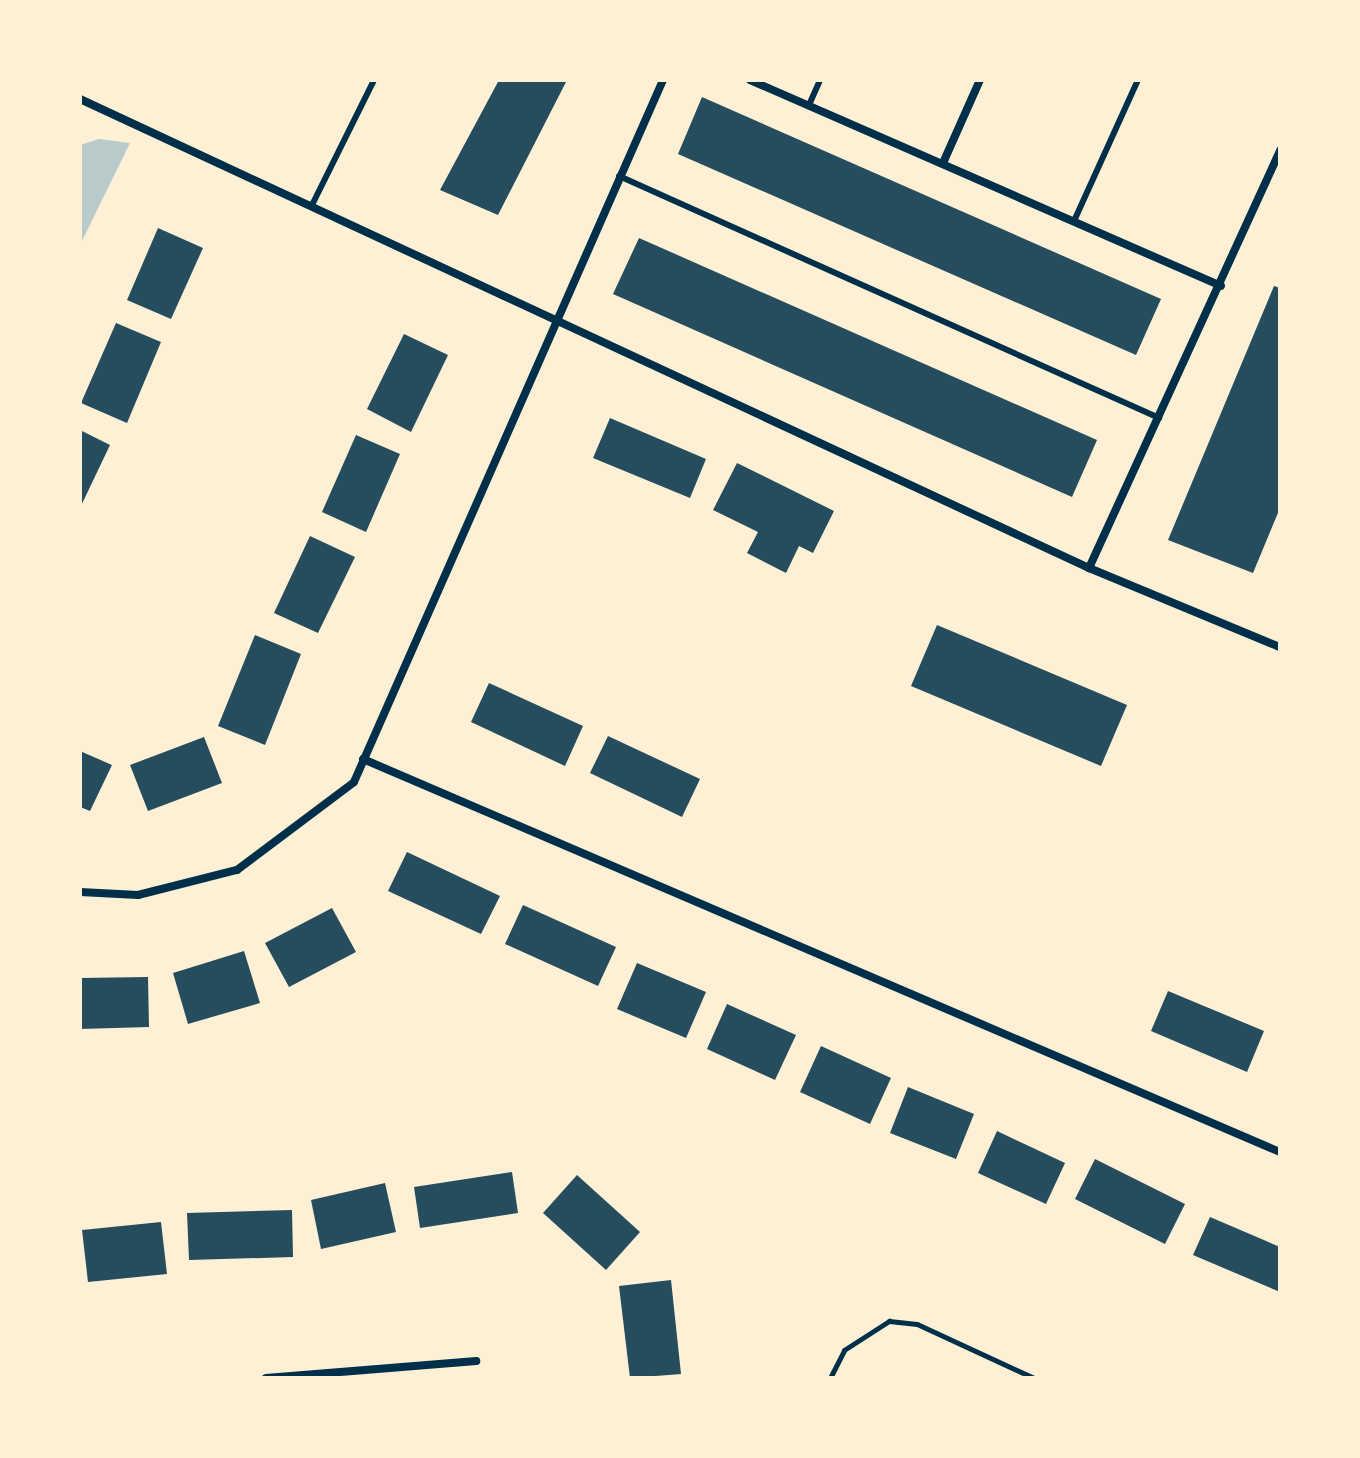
<!DOCTYPE html>
<style>
body{margin:0}
#map{position:relative;width:1360px;height:1458px;overflow:hidden;background:#fdf0d5;font-family:"PT Sans Narrow",sans-serif}
div>[style]{position:absolute}
.green>*{inset:0;background:#b9caca}
.building>*{inset:0;background:#264d5e}
.path>*{height:5px;margin:-2.5px;padding:0 2.5px;transform-origin:2.5px;border-radius:2.5px;background:#003049}
.service>*{height:6px;margin:-3px;padding:0 3px;transform-origin:3px;border-radius:3px;background:#003049}
.minor>*{height:8px;margin:-4px;padding:0 4px;transform-origin:4px;border-radius:4px;background:#003049}
span{translate:-50% -50%;white-space:nowrap;text-align:center;line-height:1.15;-webkit-text-stroke:7px #fdf0d5;paint-order:stroke}
.frame{position:absolute;inset:0;border:82px solid #fdf0d5;pointer-events:none}
</style>
<div id="map">
<div class="green">
<i style="clip-path:polygon(99px 139px,130px 143px,80px 245px,80px 145px)"></i>
</div>
<div class="building">
<i style="clip-path:polygon(499px 80px,578px 80px,566px 82px,498px 215px,440px 190px)"></i>
<i style="clip-path:polygon(702px 97px,1161px 299px,1136px 355px,678px 154px)"></i>
<i style="clip-path:polygon(158px 228px,203px 248px,171px 319px,127px 300px)"></i>
<i style="clip-path:polygon(639px 238px,1097px 440px,1072px 497px,613px 294px)"></i>
<i style="clip-path:polygon(1274px 286px,1280px 288px,1280px 508px,1253px 573px,1168px 540px)"></i>
<i style="clip-path:polygon(116px 323px,161px 342px,127px 423px,81px 403px)"></i>
<i style="clip-path:polygon(404px 334px,448px 355px,411px 432px,367px 409px)"></i>
<i style="clip-path:polygon(610px 418px,706px 459px,690px 498px,593px 458px)"></i>
<i style="clip-path:polygon(80px 430px,110px 445px,80px 508px)"></i>
<i style="clip-path:polygon(356px 435px,400px 454px,366px 532px,322px 512px)"></i>
<i style="clip-path:polygon(737px 463px,834px 511px,813px 553px,799px 546px,786px 573px,747px 553px,758px 532px,713px 510px)"></i>
<i style="clip-path:polygon(310px 536px,355px 557px,318px 633px,274px 613px)"></i>
<i style="clip-path:polygon(937px 625px,1127px 705px,1101px 766px,911px 686px)"></i>
<i style="clip-path:polygon(255px 635px,301px 654px,265px 745px,218px 726px)"></i>
<i style="clip-path:polygon(489px 683px,583px 726px,565px 766px,471px 722px)"></i>
<i style="clip-path:polygon(608px 736px,700px 779px,682px 817px,590px 773px)"></i>
<i style="clip-path:polygon(204px 737px,222px 783px,148px 811px,130px 765px)"></i>
<i style="clip-path:polygon(80px 751px,112px 765px,90px 811px,80px 807px)"></i>
<i style="clip-path:polygon(407px 852px,500px 896px,481px 934px,388px 891px)"></i>
<i style="clip-path:polygon(523px 905px,616px 947px,598px 986px,505px 944px)"></i>
<i style="clip-path:polygon(332px 908px,356px 952px,289px 987px,265px 943px)"></i>
<i style="clip-path:polygon(244px 951px,260px 1003px,188px 1024px,173px 973px)"></i>
<i style="clip-path:polygon(637px 963px,706px 992px,686px 1038px,617px 1009px)"></i>
<i style="clip-path:polygon(148px 977px,149px 1027px,80px 1029px,80px 978px)"></i>
<i style="clip-path:polygon(1168px 991px,1264px 1031px,1247px 1072px,1151px 1031px)"></i>
<i style="clip-path:polygon(727px 1004px,796px 1035px,775px 1080px,707px 1049px)"></i>
<i style="clip-path:polygon(821px 1046px,891px 1078px,870px 1124px,800px 1092px)"></i>
<i style="clip-path:polygon(908px 1087px,974px 1114px,956px 1159px,890px 1133px)"></i>
<i style="clip-path:polygon(997px 1131px,1065px 1163px,1046px 1204px,978px 1173px)"></i>
<i style="clip-path:polygon(1095px 1159px,1185px 1204px,1165px 1244px,1075px 1199px)"></i>
<i style="clip-path:polygon(512px 1172px,518px 1213px,420px 1228px,414px 1187px)"></i>
<i style="clip-path:polygon(577px 1175px,640px 1232px,606px 1270px,543px 1213px)"></i>
<i style="clip-path:polygon(385px 1183px,396px 1232px,321px 1249px,311px 1200px)"></i>
<i style="clip-path:polygon(292px 1210px,293px 1257px,189px 1260px,187px 1213px)"></i>
<i style="clip-path:polygon(1210px 1217px,1280px 1247px,1280px 1292px,1193px 1255px)"></i>
<i style="clip-path:polygon(161px 1222px,167px 1274px,88px 1282px,82px 1230px)"></i>
<i style="clip-path:polygon(671px 1280px,681px 1374px,630px 1378px,619px 1286px)"></i>
</div>
<div class="path">
<i style="left:830px;top:1378px;width:31px;rotate:-63deg"></i>
<i style="left:844px;top:1350px;width:54px;rotate:-32.8deg"></i>
<i style="left:889px;top:1321px;width:28px;rotate:6deg"></i>
<i style="left:917px;top:1324px;width:129px;rotate:24.8deg"></i>
</div>
<div class="service">
<i style="left:809px;top:105px;width:27px;rotate:-66deg"></i>
<i style="left:619px;top:176px;width:592px;rotate:24.14deg"></i>
<i style="left:312px;top:205px;width:140px;rotate:-63.6deg"></i>
<i style="left:1074px;top:221px;width:155px;rotate:-65.6deg"></i>
</div>
<div class="minor">
<i style="left:750px;top:80px;width:514px;rotate:23.62deg"></i>
<i style="left:80px;top:99px;width:1113px;rotate:24.93deg"></i>
<i style="left:1089px;top:568px;width:207px;rotate:22.5deg"></i>
<i style="left:943px;top:163px;width:91px;rotate:-66deg"></i>
<i style="left:1089px;top:568px;width:460px;rotate:-65.4deg"></i>
<i style="left:363px;top:759px;width:998px;rotate:23.2deg"></i>
<i style="left:80px;top:892px;width:58px;rotate:3deg"></i>
<i style="left:138px;top:895px;width:102px;rotate:-14.2deg"></i>
<i style="left:237px;top:870px;width:146px;rotate:-36.9deg"></i>
<i style="left:354px;top:782px;width:767px;rotate:-66.24deg"></i>
<i style="left:266px;top:1378px;width:211px;rotate:-4.6deg"></i>
</div>
<div class="frame"></div>
</div>
